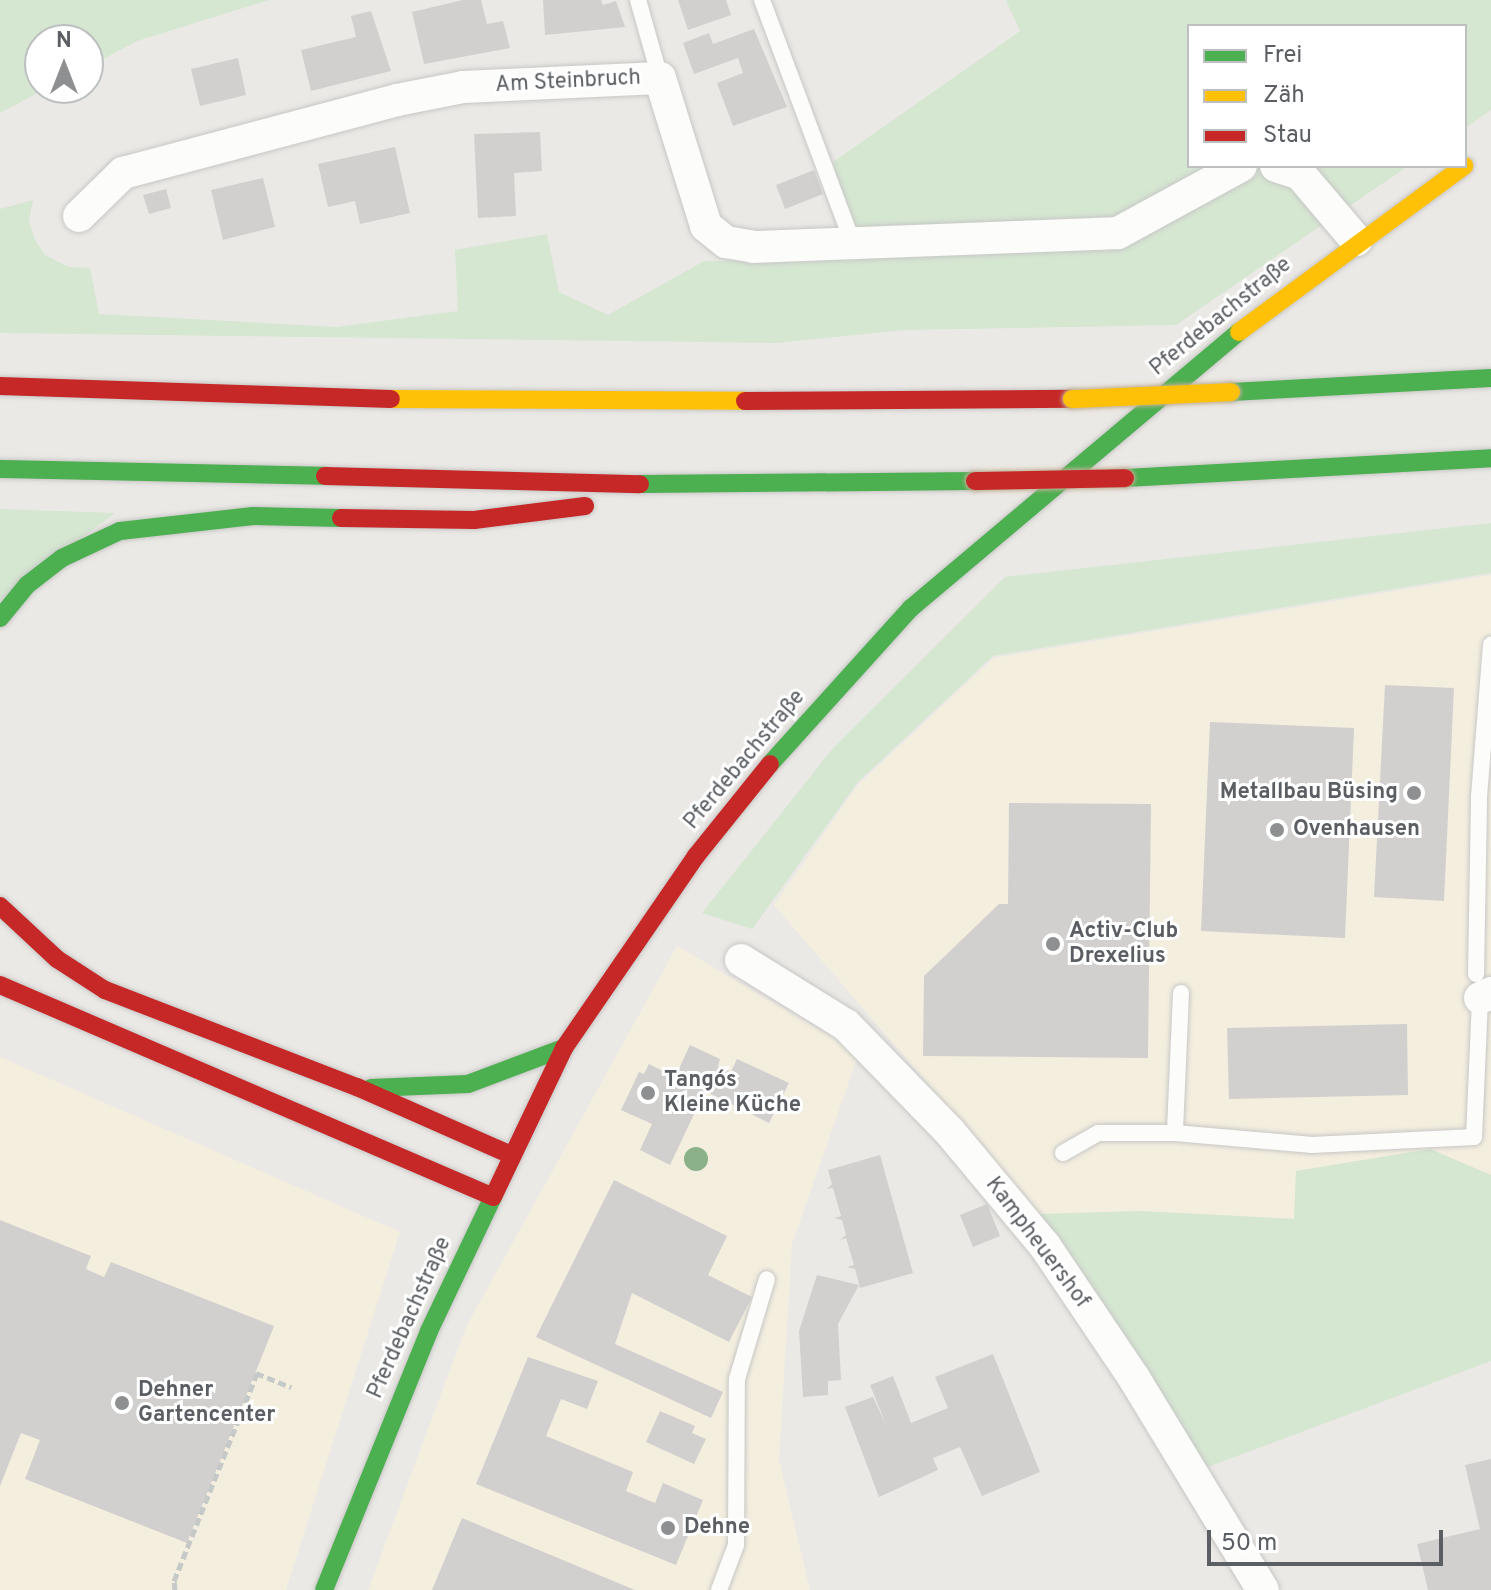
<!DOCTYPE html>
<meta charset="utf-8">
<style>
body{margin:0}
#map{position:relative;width:1491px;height:1590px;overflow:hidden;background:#ebe9e5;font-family:Overpass,sans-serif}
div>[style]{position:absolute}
.commercial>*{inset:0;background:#f4eedf}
.green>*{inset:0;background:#d5e6d1}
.building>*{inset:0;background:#d1d0ce}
.path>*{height:5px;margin-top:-2.5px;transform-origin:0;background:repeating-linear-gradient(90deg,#c5cac8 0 8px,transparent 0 12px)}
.roads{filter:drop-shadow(0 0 2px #c7c7c6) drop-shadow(0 0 2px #c7c7c6)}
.lane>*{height:16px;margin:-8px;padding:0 8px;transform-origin:8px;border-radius:8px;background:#fcfcfb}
.street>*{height:32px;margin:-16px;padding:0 16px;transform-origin:16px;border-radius:16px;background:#fcfcfb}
.fast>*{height:18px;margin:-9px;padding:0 9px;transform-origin:9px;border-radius:9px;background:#4caf50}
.slow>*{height:18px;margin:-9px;padding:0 9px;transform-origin:9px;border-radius:9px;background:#ffc107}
.jam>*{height:18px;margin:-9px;padding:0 9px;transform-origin:9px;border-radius:9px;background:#c62828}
.bridges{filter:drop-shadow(0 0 2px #c0b095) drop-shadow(0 0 2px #c0b095)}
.slow-bridge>*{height:18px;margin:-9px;padding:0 9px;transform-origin:9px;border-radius:9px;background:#ffc107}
.jam-bridge>*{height:18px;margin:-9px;padding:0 9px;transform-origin:9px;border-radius:9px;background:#c62828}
.trees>*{width:24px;height:24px;margin:-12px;border-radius:50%;background:#8ab188}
.dots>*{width:22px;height:22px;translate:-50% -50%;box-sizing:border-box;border:4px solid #fff;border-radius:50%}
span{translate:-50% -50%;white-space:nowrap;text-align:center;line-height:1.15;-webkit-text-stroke:6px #fff;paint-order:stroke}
.street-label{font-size:22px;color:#5b5f63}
.poi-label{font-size:22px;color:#5b5f63;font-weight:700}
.right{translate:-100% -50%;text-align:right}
.left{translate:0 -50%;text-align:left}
.legend{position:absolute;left:1187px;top:24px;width:280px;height:144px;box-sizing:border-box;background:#fff;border:2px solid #bdbfc1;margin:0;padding:10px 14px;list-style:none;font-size:24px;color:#5b5f63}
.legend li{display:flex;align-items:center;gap:16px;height:40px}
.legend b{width:40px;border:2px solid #bdbfc1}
.north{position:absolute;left:24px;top:24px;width:80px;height:80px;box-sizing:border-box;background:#fff;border:2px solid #bdbfc1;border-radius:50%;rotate:0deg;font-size:22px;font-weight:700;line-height:32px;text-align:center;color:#5b5f63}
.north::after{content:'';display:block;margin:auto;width:28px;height:36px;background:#8d8f90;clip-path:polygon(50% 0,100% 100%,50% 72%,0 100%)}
.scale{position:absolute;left:1207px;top:1530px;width:236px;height:36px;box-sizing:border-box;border:4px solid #5b5f63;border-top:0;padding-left:10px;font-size:24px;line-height:28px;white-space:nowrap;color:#5b5f63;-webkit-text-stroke:6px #fff;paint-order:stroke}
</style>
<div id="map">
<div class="commercial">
<i style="clip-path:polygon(1491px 575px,1491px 1175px,1430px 1149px,1295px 1219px,1139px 1211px,1040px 1214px,774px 905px,858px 785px,994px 658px)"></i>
<i style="clip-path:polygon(677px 946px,859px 1053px,792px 1244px,779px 1460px,810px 1590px,368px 1590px,466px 1327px)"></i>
<i style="clip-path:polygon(0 1057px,400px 1232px,286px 1590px,0 1590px)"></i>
</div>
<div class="green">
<i style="clip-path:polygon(0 0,269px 0,137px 41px,88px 67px,88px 40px,40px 40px,40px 88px,47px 88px,0 113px)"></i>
<i style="clip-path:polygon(1006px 0,1491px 0,1491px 110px,1465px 128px,1465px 26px,1189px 26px,1189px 166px,1408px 166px,1176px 325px,904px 330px,776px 343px,0 333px,0 209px,33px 200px,29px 221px,35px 240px,45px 255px,69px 267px,90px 268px,99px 314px,336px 327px,458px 311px,455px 250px,547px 234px,559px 292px,608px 315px,704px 261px,863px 259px,833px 162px,1020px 31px)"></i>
<i style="clip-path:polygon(0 509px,115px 513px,0 600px)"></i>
<i style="clip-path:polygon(1491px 523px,1491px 573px,993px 656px,858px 782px,752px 929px,702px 913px,833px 748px,1005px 577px)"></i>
<i style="clip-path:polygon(1430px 1149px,1491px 1175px,1491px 1361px,1205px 1468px,1040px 1214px,1139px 1211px,1294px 1219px,1296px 1171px)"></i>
</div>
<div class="building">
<i style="clip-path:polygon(463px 0,481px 0,487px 24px,503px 21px,510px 48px,424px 64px,412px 12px)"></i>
<i style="clip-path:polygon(543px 0,601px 0,603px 5px,616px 1px,625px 27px,545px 35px)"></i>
<i style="clip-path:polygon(678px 0,726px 0,731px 15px,688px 30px)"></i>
<i style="clip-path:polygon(371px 11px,391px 71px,311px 91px,301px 50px,356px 37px,351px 16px)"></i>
<i style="clip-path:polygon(754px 29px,787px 107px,733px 126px,717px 83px,743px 73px,738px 58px,694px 74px,683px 43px,709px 33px,713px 44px)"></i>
<i style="clip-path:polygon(238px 58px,246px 95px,200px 106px,191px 69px)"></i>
<i style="clip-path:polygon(540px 132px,542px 171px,514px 173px,516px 216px,478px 218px,474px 134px)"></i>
<i style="clip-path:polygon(395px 147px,410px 213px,360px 224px,355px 201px,328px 207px,318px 164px)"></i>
<i style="clip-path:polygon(814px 170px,823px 194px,785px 209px,776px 185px)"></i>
<i style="clip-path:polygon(263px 178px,275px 227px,223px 240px,211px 190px)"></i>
<i style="clip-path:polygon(166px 189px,171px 208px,149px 214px,143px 195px)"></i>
<i style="clip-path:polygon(1385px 685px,1454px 688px,1444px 901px,1374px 897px)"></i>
<i style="clip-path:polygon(1210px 722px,1354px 728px,1345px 938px,1201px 931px)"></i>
<i style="clip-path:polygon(1009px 803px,1151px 804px,1148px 1058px,923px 1056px,924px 976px,999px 904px,1008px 904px)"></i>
<i style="clip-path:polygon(1407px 1024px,1408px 1095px,1229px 1099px,1227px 1028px)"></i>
<i style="clip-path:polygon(690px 1045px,720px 1059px,718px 1066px,731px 1072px,737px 1059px,789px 1083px,769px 1123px,705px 1091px,670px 1165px,640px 1150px,652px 1124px,621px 1110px,639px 1072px,644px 1074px,649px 1064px,675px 1077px)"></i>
<i style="clip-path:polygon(880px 1155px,913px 1273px,860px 1288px,855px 1269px,847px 1267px,854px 1265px,846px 1238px,840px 1240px,846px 1235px,842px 1220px,834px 1218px,841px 1216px,833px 1188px,827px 1189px,832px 1184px,828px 1170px)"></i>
<i style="clip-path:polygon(614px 1180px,727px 1236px,708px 1275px,752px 1297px,729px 1342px,632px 1293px,615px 1344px,723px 1392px,711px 1418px,536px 1337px)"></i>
<i style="clip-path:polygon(987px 1204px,1000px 1236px,973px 1247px,960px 1215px)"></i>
<i style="clip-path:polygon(0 1220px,91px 1256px,86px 1269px,104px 1277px,111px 1262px,274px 1326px,187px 1543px,25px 1479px,40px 1440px,21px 1433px,0 1486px)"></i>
<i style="clip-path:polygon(817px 1275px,859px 1285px,838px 1324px,841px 1380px,828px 1381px,828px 1395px,803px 1397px,799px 1331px)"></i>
<i style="clip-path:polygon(993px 1354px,1040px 1472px,982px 1496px,960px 1447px,933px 1458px,938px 1470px,879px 1497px,845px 1407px,873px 1397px,887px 1427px,870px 1385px,893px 1376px,911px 1423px,948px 1408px,935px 1377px)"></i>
<i style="clip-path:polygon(528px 1357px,598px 1381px,587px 1409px,561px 1399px,546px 1436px,633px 1472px,626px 1491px,655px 1503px,663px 1483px,703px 1500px,676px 1565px,476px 1484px)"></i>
<i style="clip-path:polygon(660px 1411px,695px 1426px,692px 1433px,706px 1439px,694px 1464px,646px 1442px)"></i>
<i style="clip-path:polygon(1491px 1459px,1491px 1590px,1428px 1590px,1417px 1544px,1480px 1529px,1465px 1465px)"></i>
<i style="clip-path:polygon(462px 1518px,635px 1590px,432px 1590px)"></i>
</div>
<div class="path">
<i style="left:256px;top:1373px;width:38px;rotate:22deg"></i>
<i style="left:175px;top:1590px;width:9px;rotate:-96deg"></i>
<i style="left:174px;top:1581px;width:224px;rotate:-68.2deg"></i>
</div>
<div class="roads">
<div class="lane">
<i style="left:638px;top:0;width:81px;rotate:74.2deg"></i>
<i style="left:762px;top:0;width:259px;rotate:69.5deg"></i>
<i style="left:1476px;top:974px;width:177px;rotate:-89deg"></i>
<i style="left:1479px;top:797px;width:153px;rotate:-85.5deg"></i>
<i style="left:1181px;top:993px;width:140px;rotate:92.5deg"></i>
<i style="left:1175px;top:1133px;width:138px;rotate:5deg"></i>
<i style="left:1312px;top:1145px;width:162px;rotate:-2.8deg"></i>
<i style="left:1474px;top:1137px;width:139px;rotate:-87.5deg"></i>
<i style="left:1063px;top:1153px;width:40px;rotate:-29.7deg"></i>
<i style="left:1098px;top:1133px;width:77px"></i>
<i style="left:719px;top:1590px;width:48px;rotate:-69.3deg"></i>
<i style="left:736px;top:1545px;width:166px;rotate:-89.7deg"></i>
<i style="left:737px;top:1379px;width:104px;rotate:-73.3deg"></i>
</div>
<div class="street">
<i style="left:1276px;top:166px;width:25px;rotate:18deg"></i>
<i style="left:1300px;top:174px;width:87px;rotate:49.7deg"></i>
<i style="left:79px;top:216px;width:62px;rotate:-44.3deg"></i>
<i style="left:123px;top:173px;width:284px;rotate:-14.9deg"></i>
<i style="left:397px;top:100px;width:67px;rotate:-11.1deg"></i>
<i style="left:463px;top:87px;width:197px;rotate:-2.6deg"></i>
<i style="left:660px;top:78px;width:155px;rotate:72.7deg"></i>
<i style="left:706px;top:226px;width:26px;rotate:39deg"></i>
<i style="left:726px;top:242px;width:28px;rotate:10deg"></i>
<i style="left:754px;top:247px;width:364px;rotate:-2.2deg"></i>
<i style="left:1118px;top:233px;width:140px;rotate:-28.6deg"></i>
<i style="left:741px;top:960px;width:123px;rotate:31.8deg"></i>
<i style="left:846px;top:1025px;width:149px;rotate:45.8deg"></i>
<i style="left:950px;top:1132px;width:148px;rotate:50.2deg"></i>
<i style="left:1045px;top:1246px;width:159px;rotate:56deg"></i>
<i style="left:1134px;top:1378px;width:248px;rotate:58.7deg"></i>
<i style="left:1480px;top:998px;width:12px;rotate:-24deg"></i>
</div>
<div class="fast">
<i style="left:1231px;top:392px;width:260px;rotate:-3.1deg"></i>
<i style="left:0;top:469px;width:325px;rotate:1.2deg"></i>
<i style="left:1125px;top:478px;width:367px;rotate:-3.1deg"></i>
<i style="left:640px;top:484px;width:335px;rotate:-0.5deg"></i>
<i style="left:0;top:618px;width:43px;rotate:-50.7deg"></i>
<i style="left:27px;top:585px;width:44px;rotate:-37.6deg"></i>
<i style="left:62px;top:558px;width:64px;rotate:-25deg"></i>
<i style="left:120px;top:531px;width:134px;rotate:-6.4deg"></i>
<i style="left:253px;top:516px;width:88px;rotate:1.3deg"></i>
<i style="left:770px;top:764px;width:210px;rotate:-47.9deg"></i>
<i style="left:911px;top:608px;width:429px;rotate:-40.1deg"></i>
<i style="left:371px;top:1088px;width:97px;rotate:-2.4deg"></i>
<i style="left:468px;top:1084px;width:103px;rotate:-20.6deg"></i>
<i style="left:324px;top:1590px;width:279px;rotate:-67.9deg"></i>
<i style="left:429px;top:1331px;width:148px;rotate:-64.5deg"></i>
</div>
<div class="slow">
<i style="left:1239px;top:332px;width:280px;rotate:-36.4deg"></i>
<i style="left:391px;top:399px;width:354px;rotate:0.3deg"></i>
</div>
<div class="jam">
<i style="left:0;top:386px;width:391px;rotate:1.9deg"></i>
<i style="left:745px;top:401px;width:327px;rotate:-0.4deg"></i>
<i style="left:325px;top:476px;width:315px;rotate:1.5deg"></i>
<i style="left:341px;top:518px;width:133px;rotate:0.9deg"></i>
<i style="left:474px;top:520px;width:112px;rotate:-7.2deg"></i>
<i style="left:0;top:906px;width:78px;rotate:42.9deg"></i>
<i style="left:57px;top:959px;width:57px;rotate:32.9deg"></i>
<i style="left:105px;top:990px;width:270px;rotate:21.1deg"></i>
<i style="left:357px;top:1087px;width:168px;rotate:23.8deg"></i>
<i style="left:0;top:985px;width:534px;rotate:23.25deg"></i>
<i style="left:493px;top:1197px;width:165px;rotate:-64.5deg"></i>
<i style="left:564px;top:1048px;width:233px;rotate:-55.5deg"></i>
<i style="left:696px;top:856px;width:118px;rotate:-51.2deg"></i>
</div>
</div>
<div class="bridges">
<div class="slow-bridge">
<i style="left:1072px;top:399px;width:159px;rotate:-2.5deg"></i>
</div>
<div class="jam-bridge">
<i style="left:975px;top:481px;width:150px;rotate:-1.1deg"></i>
</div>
</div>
<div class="trees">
<i style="left:696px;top:1159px"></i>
</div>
<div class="dots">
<i style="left:1414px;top:793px;background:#8d8f90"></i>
<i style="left:1277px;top:830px;background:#8d8f90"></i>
<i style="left:1053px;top:944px;background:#8d8f90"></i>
<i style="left:648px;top:1093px;background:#8d8f90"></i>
<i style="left:122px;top:1403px;background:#8d8f90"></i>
<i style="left:668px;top:1528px;background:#8d8f90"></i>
</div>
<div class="street-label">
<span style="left:568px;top:82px;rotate:-3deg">Am Steinbruch</span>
<span style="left:1221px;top:317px;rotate:-39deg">Pferdebachstraße</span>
<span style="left:745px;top:760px;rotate:-50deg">Pferdebachstraße</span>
<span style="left:1037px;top:1243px;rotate:53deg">Kampheuershof</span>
<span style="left:410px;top:1318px;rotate:-66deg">Pferdebachstraße</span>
</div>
<div class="poi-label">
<span class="right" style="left:1398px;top:793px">Metallbau Büsing</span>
<span class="left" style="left:1293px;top:830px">Ovenhausen</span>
<span class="left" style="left:1069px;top:944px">Activ-Club<br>Drexelius</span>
<span class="left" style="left:664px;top:1093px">Tango´s<br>Kleine Küche</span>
<span class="left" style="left:138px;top:1403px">Dehner<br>Gartencenter</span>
<span class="left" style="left:684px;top:1528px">Dehne</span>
</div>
<ul class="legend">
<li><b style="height:10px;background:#4caf50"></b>Frei</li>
<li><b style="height:10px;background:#ffc107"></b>Zäh</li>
<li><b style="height:10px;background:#c62828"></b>Stau</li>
</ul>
<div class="north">N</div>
<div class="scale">50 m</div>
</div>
